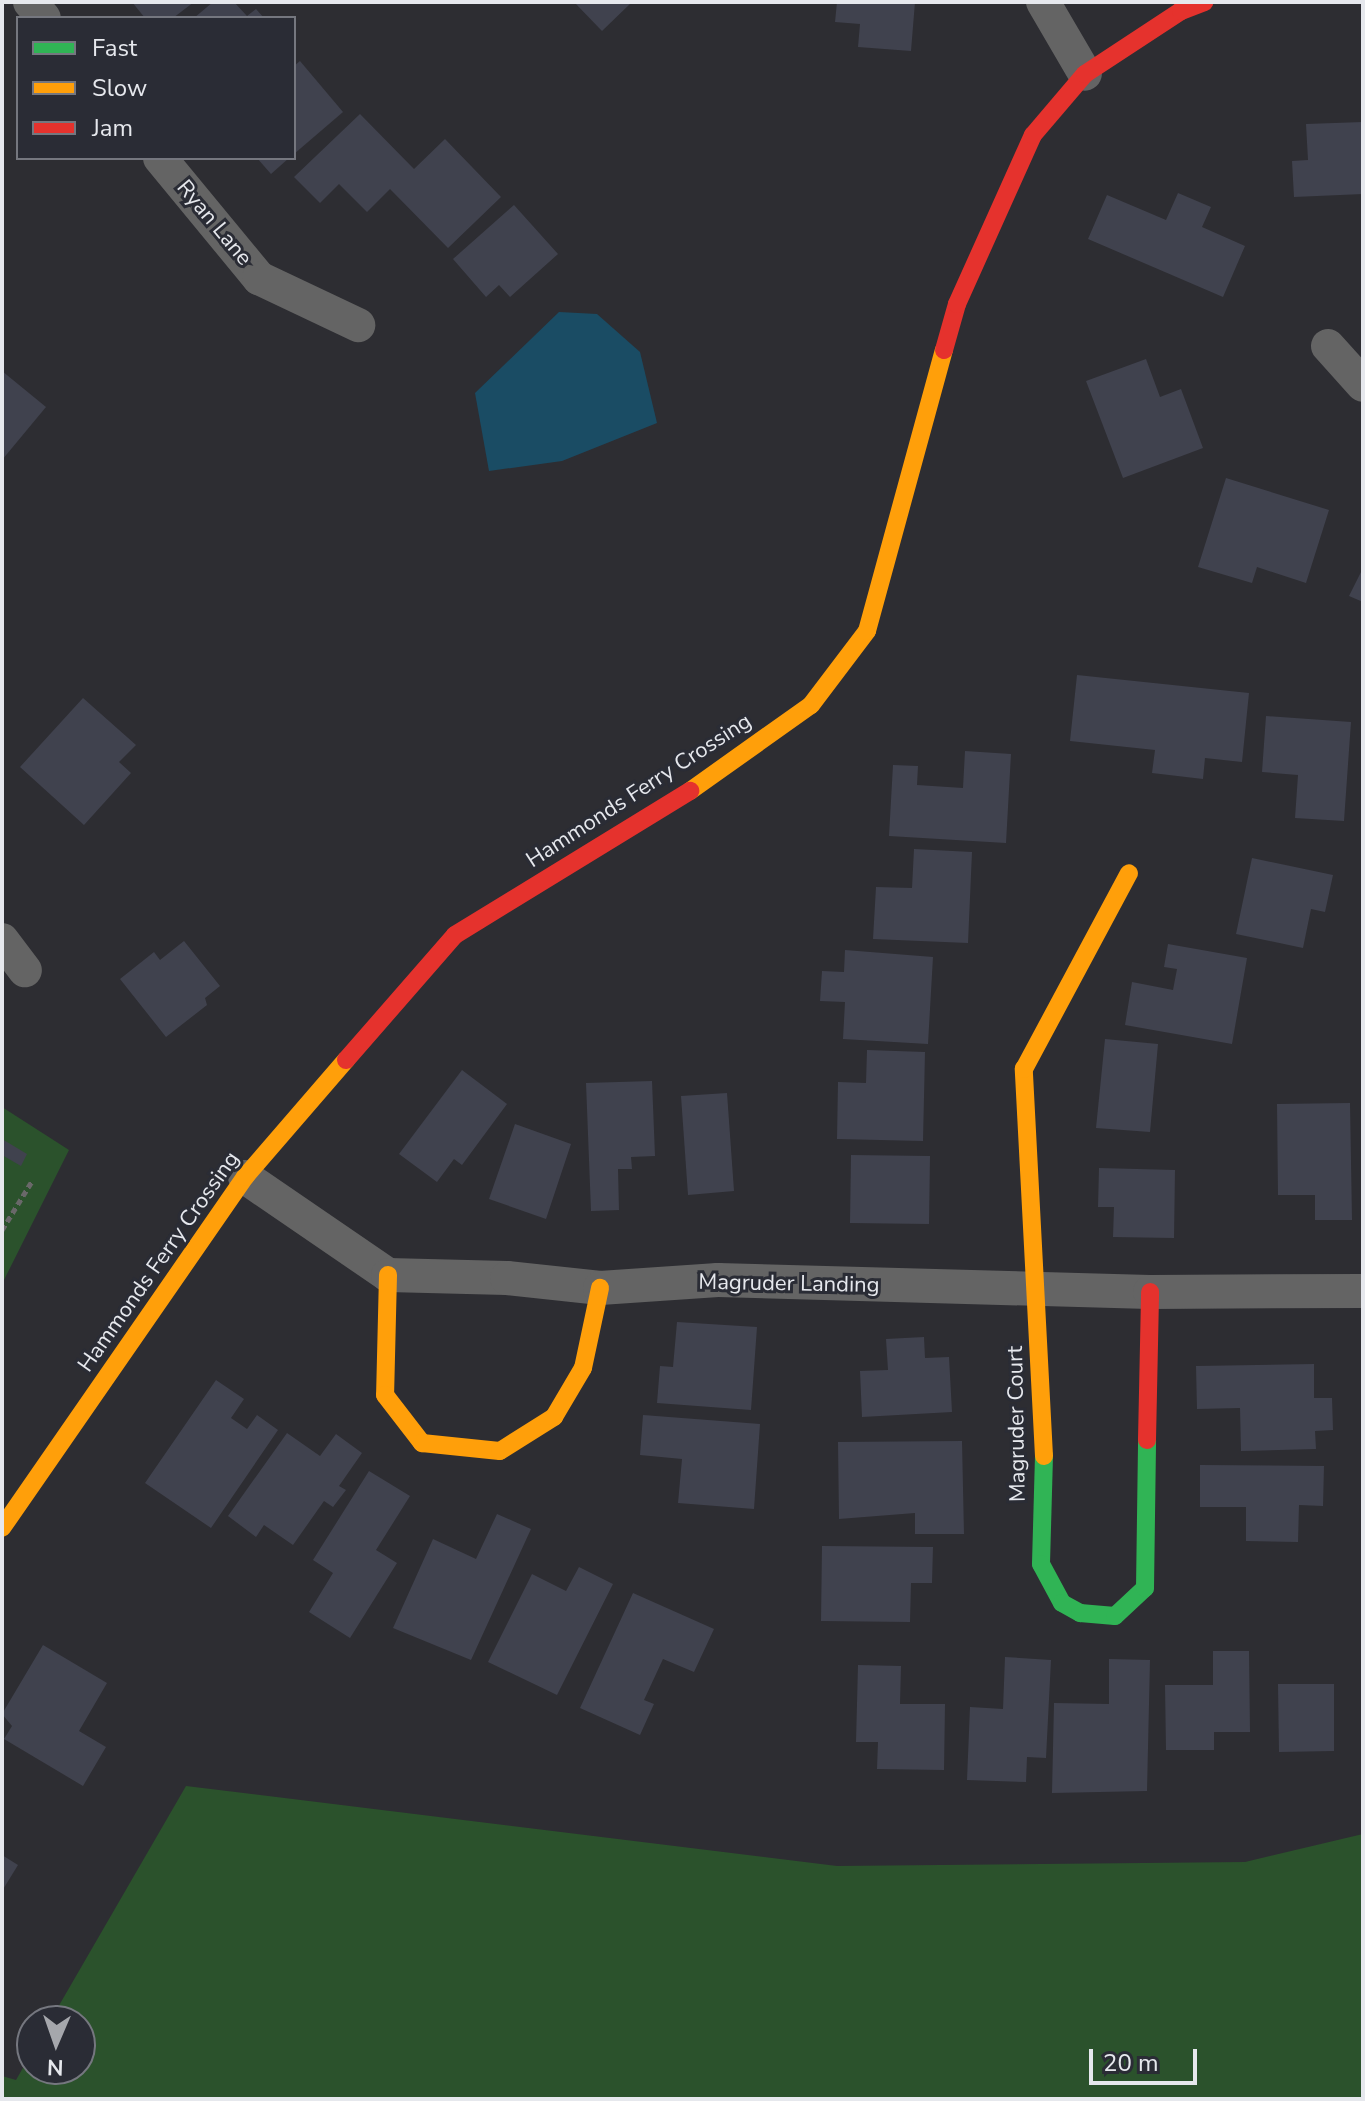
<!DOCTYPE html>
<style>
body{margin:0}
#map{position:relative;width:1365px;height:2101px;overflow:hidden;background:#2d2d32;font-family:"Nunito Sans",sans-serif}
div>[style]{position:absolute}
.green>*{inset:0;background:#2b522c}
.water>*{inset:0;background:#1a4c64}
.building>*{inset:0;background:#40424e}
.path>*{height:5px;margin-top:-2.5px;transform-origin:0;background:repeating-linear-gradient(90deg,#696869 0 6px,transparent 0 10px)}
.street>*{height:34px;margin:-17px;padding:0 17px;transform-origin:17px;border-radius:17px;background:#646464}
.fast>*{height:18px;margin:-9px;padding:0 9px;transform-origin:9px;border-radius:9px;background:#30b455}
.slow>*{height:18px;margin:-9px;padding:0 9px;transform-origin:9px;border-radius:9px;background:#ff9f0a}
.jam>*{height:18px;margin:-9px;padding:0 9px;transform-origin:9px;border-radius:9px;background:#e5322d}
span{translate:-50% -50%;white-space:nowrap;text-align:center;line-height:1.15;-webkit-text-stroke:6px #2a2c35;paint-order:stroke}
.street-label{font-size:22px;color:#e6e8ed}
.frame{position:absolute;inset:0;border:4px solid #e6e8ed;pointer-events:none}
.legend{position:absolute;left:16px;top:16px;width:280px;height:144px;box-sizing:border-box;background:#2a2c35;border:2px solid #75777f;margin:0;padding:10px 14px;list-style:none;font-size:24px;color:#e6e8ed}
.legend li{display:flex;align-items:center;gap:16px;height:40px}
.legend b{width:40px;border:2px solid #75777f}
.north{position:absolute;left:16px;top:2005px;width:80px;height:80px;box-sizing:border-box;background:#2a2c35;border:2px solid #75777f;border-radius:50%;rotate:182deg;font-size:22px;font-weight:700;line-height:32px;text-align:center;color:#e6e8ed}
.north::after{content:'';display:block;margin:auto;width:28px;height:36px;background:#a5a7ac;clip-path:polygon(50% 0,100% 100%,50% 72%,0 100%)}
.scale{position:absolute;left:1089px;top:2049px;width:108px;height:36px;box-sizing:border-box;border:4px solid #e6e8ed;border-top:0;padding-left:10px;font-size:24px;line-height:28px;white-space:nowrap;color:#e6e8ed;-webkit-text-stroke:6px #2a2c35;paint-order:stroke}
</style>
<div id="map">
<div class="green">
<i style="clip-path:polygon(2px 1107px,69px 1150px,2px 1284px)"></i>
<i style="clip-path:polygon(186px 1786px,837px 1866px,1245px 1862px,1363px 1834px,1363px 2099px,2px 2099px,2px 2076px,16px 2080px,32px 2052px,32px 2069px,80px 2069px,80px 2021px,50px 2021px)"></i>
</div>
<div class="water">
<i style="clip-path:polygon(559px 312px,597px 314px,640px 352px,657px 423px,562px 461px,489px 471px,475px 393px)"></i>
</div>
<div class="building">
<i style="clip-path:polygon(132px 2px,194px 2px,173px 18px,145px 18px)"></i>
<i style="clip-path:polygon(213px 2px,234px 2px,247px 16px,256px 9px,264px 18px,194px 18px)"></i>
<i style="clip-path:polygon(574px 2px,632px 2px,602px 31px)"></i>
<i style="clip-path:polygon(837px 2px,915px 2px,911px 51px,858px 47px,860px 24px,835px 22px)"></i>
<i style="clip-path:polygon(300px 61px,343px 112px,294px 154px,294px 66px)"></i>
<i style="clip-path:polygon(360px 114px,414px 169px,445px 139px,501px 197px,448px 248px,390px 189px,367px 212px,339px 184px,320px 203px,294px 177px)"></i>
<i style="clip-path:polygon(1363px 122px,1363px 194px,1294px 197px,1292px 161px,1308px 160px,1306px 124px)"></i>
<i style="clip-path:polygon(257px 158px,289px 158px,271px 174px)"></i>
<i style="clip-path:polygon(1178px 193px,1211px 207px,1202px 227px,1245px 246px,1223px 297px,1088px 239px,1107px 195px,1166px 220px)"></i>
<i style="clip-path:polygon(514px 205px,558px 254px,510px 297px,499px 285px,486px 297px,453px 259px)"></i>
<i style="clip-path:polygon(1146px 359px,1160px 397px,1181px 389px,1203px 448px,1123px 478px,1086px 381px)"></i>
<i style="clip-path:polygon(2px 371px,46px 407px,2px 460px)"></i>
<i style="clip-path:polygon(1226px 478px,1329px 510px,1306px 583px,1257px 567px,1252px 583px,1198px 567px)"></i>
<i style="clip-path:polygon(1363px 568px,1363px 602px,1349px 596px)"></i>
<i style="clip-path:polygon(1077px 675px,1249px 693px,1242px 762px,1205px 758px,1203px 779px,1152px 773px,1155px 750px,1070px 741px)"></i>
<i style="clip-path:polygon(83px 698px,136px 745px,119px 762px,131px 773px,84px 825px,20px 767px)"></i>
<i style="clip-path:polygon(1266px 716px,1351px 722px,1344px 821px,1295px 818px,1298px 775px,1262px 772px)"></i>
<i style="clip-path:polygon(965px 751px,1011px 754px,1006px 843px,889px 836px,893px 765px,918px 766px,917px 785px,963px 788px)"></i>
<i style="clip-path:polygon(914px 849px,972px 852px,968px 943px,873px 939px,876px 887px,912px 888px)"></i>
<i style="clip-path:polygon(1252px 858px,1333px 875px,1325px 912px,1311px 909px,1303px 948px,1236px 934px)"></i>
<i style="clip-path:polygon(184px 941px,220px 986px,205px 998px,207px 1005px,166px 1037px,120px 979px,154px 952px,160px 960px)"></i>
<i style="clip-path:polygon(1168px 944px,1247px 958px,1232px 1044px,1125px 1025px,1132px 982px,1173px 990px,1177px 969px,1164px 967px)"></i>
<i style="clip-path:polygon(845px 950px,933px 957px,928px 1044px,843px 1039px,845px 1002px,820px 1001px,822px 971px,844px 972px)"></i>
<i style="clip-path:polygon(1105px 1039px,1158px 1044px,1150px 1132px,1096px 1128px)"></i>
<i style="clip-path:polygon(867px 1050px,925px 1052px,923px 1141px,837px 1139px,838px 1082px,866px 1083px)"></i>
<i style="clip-path:polygon(462px 1070px,507px 1104px,462px 1165px,454px 1159px,437px 1182px,399px 1154px)"></i>
<i style="clip-path:polygon(652px 1081px,655px 1156px,631px 1157px,632px 1169px,618px 1169px,619px 1210px,591px 1211px,586px 1083px)"></i>
<i style="clip-path:polygon(727px 1093px,734px 1191px,688px 1195px,681px 1096px)"></i>
<i style="clip-path:polygon(1350px 1103px,1352px 1220px,1315px 1220px,1315px 1195px,1278px 1195px,1277px 1104px)"></i>
<i style="clip-path:polygon(515px 1124px,571px 1144px,546px 1219px,489px 1199px)"></i>
<i style="clip-path:polygon(2px 1139px,27px 1154px,21px 1166px,2px 1155px)"></i>
<i style="clip-path:polygon(851px 1155px,930px 1156px,929px 1224px,850px 1223px)"></i>
<i style="clip-path:polygon(1099px 1168px,1175px 1170px,1174px 1238px,1113px 1237px,1114px 1207px,1098px 1207px)"></i>
<i style="clip-path:polygon(677px 1322px,757px 1327px,751px 1410px,657px 1403px,660px 1366px,673px 1367px)"></i>
<i style="clip-path:polygon(924px 1337px,925px 1358px,949px 1357px,952px 1412px,862px 1417px,860px 1371px,888px 1370px,886px 1339px)"></i>
<i style="clip-path:polygon(1314px 1364px,1314px 1398px,1332px 1398px,1333px 1430px,1315px 1431px,1316px 1449px,1241px 1451px,1240px 1408px,1197px 1409px,1196px 1366px)"></i>
<i style="clip-path:polygon(216px 1380px,244px 1399px,231px 1418px,247px 1429px,257px 1415px,278px 1430px,211px 1528px,145px 1483px)"></i>
<i style="clip-path:polygon(643px 1415px,760px 1424px,754px 1509px,678px 1503px,682px 1459px,640px 1455px)"></i>
<i style="clip-path:polygon(287px 1433px,320px 1456px,336px 1434px,362px 1453px,339px 1486px,346px 1490px,333px 1507px,324px 1501px,293px 1545px,264px 1525px,256px 1537px,228px 1516px)"></i>
<i style="clip-path:polygon(962px 1441px,964px 1534px,915px 1534px,915px 1513px,839px 1519px,838px 1442px)"></i>
<i style="clip-path:polygon(1200px 1465px,1324px 1466px,1323px 1506px,1299px 1505px,1298px 1542px,1246px 1541px,1246px 1507px,1200px 1507px)"></i>
<i style="clip-path:polygon(369px 1471px,410px 1496px,376px 1550px,397px 1563px,350px 1638px,309px 1612px,333px 1573px,313px 1560px)"></i>
<i style="clip-path:polygon(497px 1514px,531px 1529px,471px 1660px,393px 1628px,433px 1539px,476px 1559px)"></i>
<i style="clip-path:polygon(822px 1546px,933px 1547px,932px 1583px,911px 1583px,910px 1622px,821px 1621px)"></i>
<i style="clip-path:polygon(579px 1567px,613px 1584px,557px 1695px,488px 1662px,532px 1574px,566px 1591px)"></i>
<i style="clip-path:polygon(633px 1593px,714px 1629px,694px 1672px,663px 1659px,644px 1700px,654px 1704px,640px 1735px,580px 1708px)"></i>
<i style="clip-path:polygon(43px 1645px,107px 1683px,79px 1731px,106px 1747px,83px 1786px,4px 1739px,12px 1726px,2px 1714px)"></i>
<i style="clip-path:polygon(1213px 1651px,1249px 1651px,1250px 1732px,1214px 1732px,1214px 1750px,1166px 1750px,1165px 1685px,1213px 1685px)"></i>
<i style="clip-path:polygon(1005px 1657px,1051px 1660px,1046px 1758px,1027px 1757px,1026px 1782px,967px 1780px,970px 1707px,1003px 1709px)"></i>
<i style="clip-path:polygon(1109px 1659px,1150px 1660px,1147px 1791px,1052px 1793px,1054px 1703px,1109px 1704px)"></i>
<i style="clip-path:polygon(858px 1665px,901px 1666px,900px 1704px,945px 1704px,944px 1770px,877px 1769px,878px 1742px,856px 1742px)"></i>
<i style="clip-path:polygon(1278px 1684px,1334px 1684px,1334px 1751px,1279px 1752px)"></i>
<i style="clip-path:polygon(2px 1855px,18px 1865px,2px 1891px)"></i>
</div>
<div class="path">
<i style="left:2px;top:1230px;width:57px;rotate:-58.5deg"></i>
</div>
<div class="street">
<i style="left:30px;top:2px;width:21px;rotate:49deg"></i>
<i style="left:1043px;top:2px;width:83px;rotate:59.7deg"></i>
<i style="left:160px;top:158px;width:156px;rotate:50.5deg"></i>
<i style="left:259px;top:278px;width:110px;rotate:25.4deg"></i>
<i style="left:1328px;top:346px;width:52px;rotate:48.1deg"></i>
<i style="left:2px;top:940px;width:38px;rotate:53deg"></i>
<i style="left:245px;top:1177px;width:173px;rotate:34.4deg"></i>
<i style="left:388px;top:1275px;width:119px;rotate:1.4deg"></i>
<i style="left:507px;top:1278px;width:94px;rotate:6.1deg"></i>
<i style="left:600px;top:1288px;width:118px;rotate:-3.9deg"></i>
<i style="left:718px;top:1280px;width:432px;rotate:1.6deg"></i>
<i style="left:1150px;top:1292px;width:213px;rotate:-0.3deg"></i>
</div>
<div class="fast">
<i style="left:1044px;top:1456px;width:108px;rotate:91.6deg"></i>
<i style="left:1041px;top:1564px;width:44px;rotate:61.7deg"></i>
<i style="left:1062px;top:1603px;width:21px;rotate:29deg"></i>
<i style="left:1080px;top:1613px;width:35px;rotate:5deg"></i>
<i style="left:1115px;top:1616px;width:41px;rotate:-43deg"></i>
<i style="left:1145px;top:1588px;width:148px;rotate:-89.2deg"></i>
</div>
<div class="slow">
<i style="left:690px;top:791px;width:148px;rotate:-35.4deg"></i>
<i style="left:811px;top:705px;width:93px;rotate:-52.9deg"></i>
<i style="left:867px;top:631px;width:291px;rotate:-74.7deg"></i>
<i style="left:388px;top:1275px;width:120px;rotate:91.4deg"></i>
<i style="left:385px;top:1395px;width:61px;rotate:52.4deg"></i>
<i style="left:422px;top:1443px;width:78px;rotate:5.9deg"></i>
<i style="left:500px;top:1451px;width:64px;rotate:-32.2deg"></i>
<i style="left:554px;top:1417px;width:57px;rotate:-59.4deg"></i>
<i style="left:583px;top:1368px;width:82px;rotate:-78deg"></i>
<i style="left:1044px;top:1456px;width:388px;rotate:-93deg"></i>
<i style="left:1024px;top:1069px;width:222px;rotate:-61.8deg"></i>
<i style="left:2px;top:1528px;width:427px;rotate:-55.3deg"></i>
<i style="left:245px;top:1177px;width:155px;rotate:-49.2deg"></i>
</div>
<div class="jam">
<i style="left:944px;top:350px;width:48px;rotate:-74.2deg"></i>
<i style="left:957px;top:304px;width:185px;rotate:-65.8deg"></i>
<i style="left:1033px;top:135px;width:80px;rotate:-49.6deg"></i>
<i style="left:1085px;top:74px;width:115px;rotate:-33.3deg"></i>
<i style="left:1181px;top:11px;width:25px;rotate:-21deg"></i>
<i style="left:346px;top:1060px;width:166px;rotate:-48.9deg"></i>
<i style="left:455px;top:935px;width:276px;rotate:-31.5deg"></i>
<i style="left:1147px;top:1440px;width:148px;rotate:-88.8deg"></i>
</div>
<div class="street-label">
<span style="left:214px;top:223px;rotate:50deg">Ryan Lane</span>
<span style="left:639px;top:791px;rotate:-33deg">Hammonds Ferry Crossing</span>
<span style="left:159px;top:1262px;rotate:-55deg">Hammonds Ferry Crossing</span>
<span style="left:789px;top:1284px;rotate:1deg">Magruder Landing</span>
<span style="left:1017px;top:1424px;rotate:-91deg">Magruder Court</span>
</div>
<div class="frame"></div>
<ul class="legend">
<li><b style="height:10px;background:#30b455"></b>Fast</li>
<li><b style="height:10px;background:#ff9f0a"></b>Slow</li>
<li><b style="height:10px;background:#e5322d"></b>Jam</li>
</ul>
<div class="north">N</div>
<div class="scale">20 m</div>
</div>
